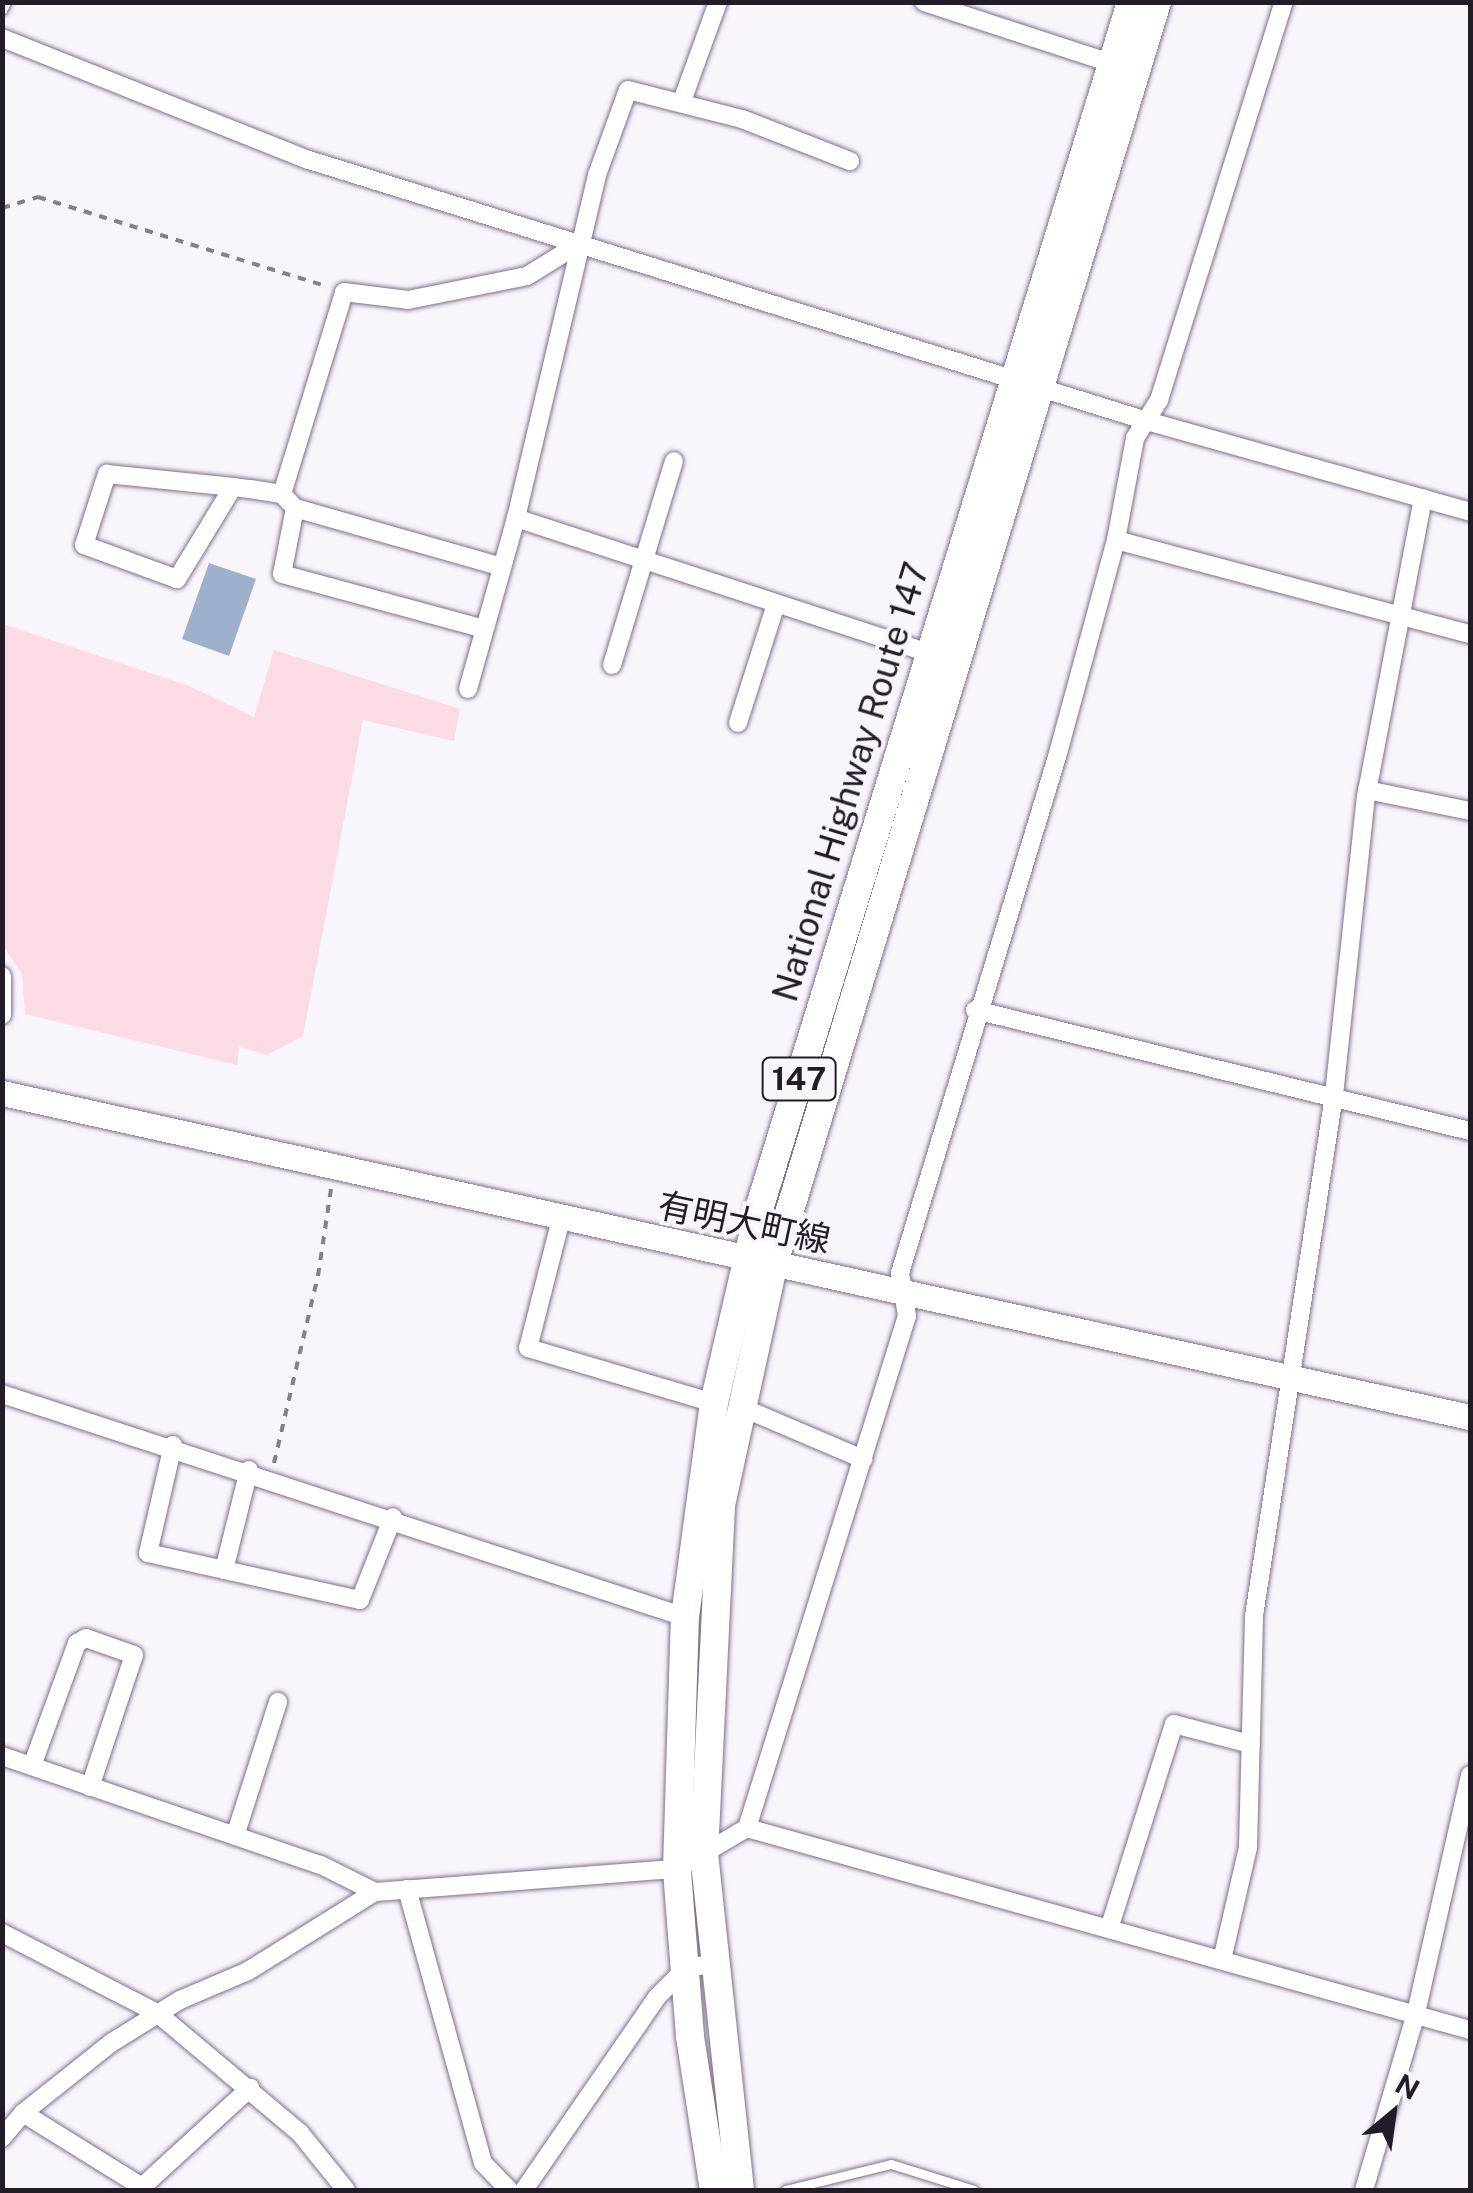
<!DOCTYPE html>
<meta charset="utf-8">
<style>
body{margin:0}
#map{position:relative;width:1473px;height:2193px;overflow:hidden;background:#f8f5fb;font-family:"Public Sans","Noto Sans JP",sans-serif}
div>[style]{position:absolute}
.green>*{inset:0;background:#fcdbe4}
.water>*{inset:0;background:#9eb0cc}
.path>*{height:4px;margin-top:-2px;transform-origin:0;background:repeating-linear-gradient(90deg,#847f88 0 8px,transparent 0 16px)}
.roads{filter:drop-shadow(0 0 2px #7e6f8a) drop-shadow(0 0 2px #7e6f8a)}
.service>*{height:9px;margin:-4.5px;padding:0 4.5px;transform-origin:4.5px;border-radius:4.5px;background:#fff}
.minor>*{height:18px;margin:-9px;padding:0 9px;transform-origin:9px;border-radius:9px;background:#fff}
.secondary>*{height:25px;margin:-12.5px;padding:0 12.5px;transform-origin:12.5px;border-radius:12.5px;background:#fff}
.trunk>*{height:28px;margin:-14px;padding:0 14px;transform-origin:14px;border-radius:14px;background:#fff}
span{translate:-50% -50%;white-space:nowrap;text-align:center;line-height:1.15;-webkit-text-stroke:8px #f8f5fb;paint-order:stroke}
.shield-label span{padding:2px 8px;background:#f8f5fb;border:2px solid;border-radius:8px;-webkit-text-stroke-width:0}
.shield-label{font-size:32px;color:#221c27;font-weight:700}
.street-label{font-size:35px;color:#221c27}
.frame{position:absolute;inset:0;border:5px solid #221c27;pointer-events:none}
.north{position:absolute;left:1343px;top:2063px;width:100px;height:100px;-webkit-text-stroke:8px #f8f5fb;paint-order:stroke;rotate:29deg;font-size:28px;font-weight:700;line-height:40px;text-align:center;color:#221c27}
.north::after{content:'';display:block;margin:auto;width:35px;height:45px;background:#221c27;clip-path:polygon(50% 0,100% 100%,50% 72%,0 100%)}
</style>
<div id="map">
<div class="green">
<i style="clip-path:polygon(3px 624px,189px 686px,254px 717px,274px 650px,460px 709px,454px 741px,363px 720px,303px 1036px,267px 1055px,239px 1047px,237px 1065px,25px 1014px,22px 974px,3px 946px)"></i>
</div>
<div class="water">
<i style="clip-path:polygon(209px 563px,256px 579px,229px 656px,182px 639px)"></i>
</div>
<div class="path">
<i style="left:2px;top:208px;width:38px;rotate:-17deg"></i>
<i style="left:38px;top:197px;width:300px;rotate:17.2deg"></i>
<i style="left:274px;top:1463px;width:192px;rotate:-76.8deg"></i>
<i style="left:318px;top:1276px;width:88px;rotate:-81.5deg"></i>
</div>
<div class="roads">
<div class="service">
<i style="left:2px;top:10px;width:9px;rotate:-63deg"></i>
<i style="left:785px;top:2190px;width:109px;rotate:-13.8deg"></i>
<i style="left:891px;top:2164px;width:87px;rotate:17.4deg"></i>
</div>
<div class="minor">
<i style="left:924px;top:2px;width:197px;rotate:18.1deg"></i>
<i style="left:2px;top:38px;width:330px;rotate:21.7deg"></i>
<i style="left:309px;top:160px;width:878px;rotate:17.3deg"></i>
<i style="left:1147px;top:421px;width:336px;rotate:15.7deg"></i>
<i style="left:682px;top:101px;width:105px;rotate:-70deg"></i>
<i style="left:233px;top:487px;width:108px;rotate:121.3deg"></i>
<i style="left:177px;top:579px;width:99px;rotate:-159.9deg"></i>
<i style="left:84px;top:545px;width:75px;rotate:-72.1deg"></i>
<i style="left:107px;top:474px;width:127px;rotate:5.9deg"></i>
<i style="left:233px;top:487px;width:17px;rotate:7deg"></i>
<i style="left:250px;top:489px;width:32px;rotate:9deg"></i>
<i style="left:282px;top:494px;width:19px;rotate:47deg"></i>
<i style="left:295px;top:508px;width:215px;rotate:15.9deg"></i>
<i style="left:282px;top:494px;width:211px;rotate:-72.9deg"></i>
<i style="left:344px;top:292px;width:64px;rotate:7.1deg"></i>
<i style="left:408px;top:300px;width:121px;rotate:-11.4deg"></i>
<i style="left:527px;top:276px;width:65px;rotate:-31.7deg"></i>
<i style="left:295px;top:508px;width:67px;rotate:101.1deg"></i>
<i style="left:282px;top:574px;width:209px;rotate:15.2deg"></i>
<i style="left:516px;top:518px;width:435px;rotate:18.1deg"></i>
<i style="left:1116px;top:540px;width:366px;rotate:14.9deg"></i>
<i style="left:612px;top:665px;width:213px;rotate:-73.1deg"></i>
<i style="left:468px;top:689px;width:178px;rotate:-74.3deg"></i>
<i style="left:516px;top:518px;width:352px;rotate:-76.7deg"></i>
<i style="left:597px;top:175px;width:90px;rotate:-70deg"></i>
<i style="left:628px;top:90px;width:118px;rotate:14.3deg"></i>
<i style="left:742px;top:119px;width:116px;rotate:21.3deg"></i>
<i style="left:738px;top:723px;width:125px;rotate:-72.3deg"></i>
<i style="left:1367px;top:790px;width:105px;rotate:11.5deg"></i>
<i style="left:2px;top:976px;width:39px;rotate:90deg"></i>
<i style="left:975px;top:1010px;width:510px;rotate:13.74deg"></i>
<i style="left:561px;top:1219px;width:133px;rotate:104.3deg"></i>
<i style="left:528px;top:1348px;width:194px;rotate:16.5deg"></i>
<i style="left:2px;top:1394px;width:718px;rotate:18.08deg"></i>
<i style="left:741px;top:1407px;width:133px;rotate:23.1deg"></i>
<i style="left:173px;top:1445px;width:111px;rotate:103deg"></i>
<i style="left:148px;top:1553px;width:217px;rotate:12.5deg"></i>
<i style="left:360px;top:1600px;width:89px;rotate:-68.3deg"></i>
<i style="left:224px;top:1570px;width:103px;rotate:-76deg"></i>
<i style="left:2px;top:1756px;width:337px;rotate:18.9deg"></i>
<i style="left:321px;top:1865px;width:60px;rotate:26.6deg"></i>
<i style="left:32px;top:1766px;width:131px;rotate:-69.9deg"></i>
<i style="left:77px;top:1643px;width:10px;rotate:-29deg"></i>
<i style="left:86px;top:1638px;width:51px;rotate:19.5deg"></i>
<i style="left:134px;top:1655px;width:139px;rotate:108.4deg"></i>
<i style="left:747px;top:1828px;width:751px;rotate:15.61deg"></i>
<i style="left:235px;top:1836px;width:141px;rotate:-72.2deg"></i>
<i style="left:407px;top:1889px;width:284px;rotate:74.5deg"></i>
<i style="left:483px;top:2163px;width:37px;rotate:46deg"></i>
<i style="left:1109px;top:1929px;width:215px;rotate:-72.4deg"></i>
<i style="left:1174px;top:1724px;width:79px;rotate:14.7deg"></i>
<i style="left:2px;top:1933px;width:174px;rotate:27.3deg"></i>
<i style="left:157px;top:2013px;width:187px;rotate:40deg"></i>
<i style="left:300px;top:2133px;width:73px;rotate:51.1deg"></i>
<i style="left:1222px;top:1960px;width:116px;rotate:-77deg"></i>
<i style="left:1248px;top:1847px;width:231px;rotate:-88.5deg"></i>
<i style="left:1254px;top:1616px;width:527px;rotate:-81.27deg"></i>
<i style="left:1334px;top:1095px;width:300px;rotate:-83.9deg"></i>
<i style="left:1366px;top:797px;width:304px;rotate:-79.2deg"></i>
<i style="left:23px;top:2113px;width:140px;rotate:31.9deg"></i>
<i style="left:142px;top:2187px;width:147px;rotate:-42.5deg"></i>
<i style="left:2px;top:2138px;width:33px;rotate:-50deg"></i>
<i style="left:23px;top:2113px;width:112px;rotate:-38.5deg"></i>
<i style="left:111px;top:2043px;width:81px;rotate:-31.9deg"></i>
<i style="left:180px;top:2000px;width:74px;rotate:-23.1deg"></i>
<i style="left:248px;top:1971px;width:150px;rotate:-31.9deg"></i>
<i style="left:375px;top:1892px;width:303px;rotate:-4.4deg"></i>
<i style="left:677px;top:1869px;width:81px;rotate:-30.4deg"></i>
<i style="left:747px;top:1828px;width:536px;rotate:-72.65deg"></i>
<i style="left:907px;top:1316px;width:44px;rotate:-99.2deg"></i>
<i style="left:900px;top:1273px;width:539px;rotate:-73.08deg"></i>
<i style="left:1057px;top:757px;width:225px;rotate:-74.8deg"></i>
<i style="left:1116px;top:540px;width:104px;rotate:-79.4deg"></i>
<i style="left:1135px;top:438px;width:45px;rotate:-57.7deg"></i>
<i style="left:1159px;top:400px;width:417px;rotate:-72.6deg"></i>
<i style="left:524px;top:2190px;width:234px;rotate:-55.4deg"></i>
<i style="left:657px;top:1997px;width:41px;rotate:-45deg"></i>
<i style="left:686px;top:1968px;width:24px;rotate:-9deg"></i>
<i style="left:1364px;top:2190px;width:184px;rotate:-73.6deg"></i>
<i style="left:1416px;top:2013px;width:244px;rotate:-77.2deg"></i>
</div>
<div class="secondary">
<i style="left:2px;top:1093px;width:1503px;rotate:12.45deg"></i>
</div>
<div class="trunk">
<i style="left:714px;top:2190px;width:156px;rotate:-98.9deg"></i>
<i style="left:690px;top:2036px;width:168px;rotate:-94.5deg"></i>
<i style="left:677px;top:1869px;width:252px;rotate:-88.2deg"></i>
<i style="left:685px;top:1617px;width:216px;rotate:-82.3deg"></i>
<i style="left:714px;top:1403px;width:202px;rotate:-76.9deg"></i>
<i style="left:760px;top:1206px;width:1260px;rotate:-72.87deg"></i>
<i style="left:740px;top:2190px;width:338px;rotate:-96.1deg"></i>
<i style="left:704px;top:1854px;width:349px;rotate:-87.2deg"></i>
<i style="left:721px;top:1505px;width:245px;rotate:-77.7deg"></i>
<i style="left:773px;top:1266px;width:1321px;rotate:-73.1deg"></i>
</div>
</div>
<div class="shield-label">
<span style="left:799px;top:1079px">147</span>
</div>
<div class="street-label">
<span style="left:851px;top:782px;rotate:-73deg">National Highway Route 147</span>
<span style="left:744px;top:1223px;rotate:12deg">有明大町線</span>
</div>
<div class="frame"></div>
<div class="north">N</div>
</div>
